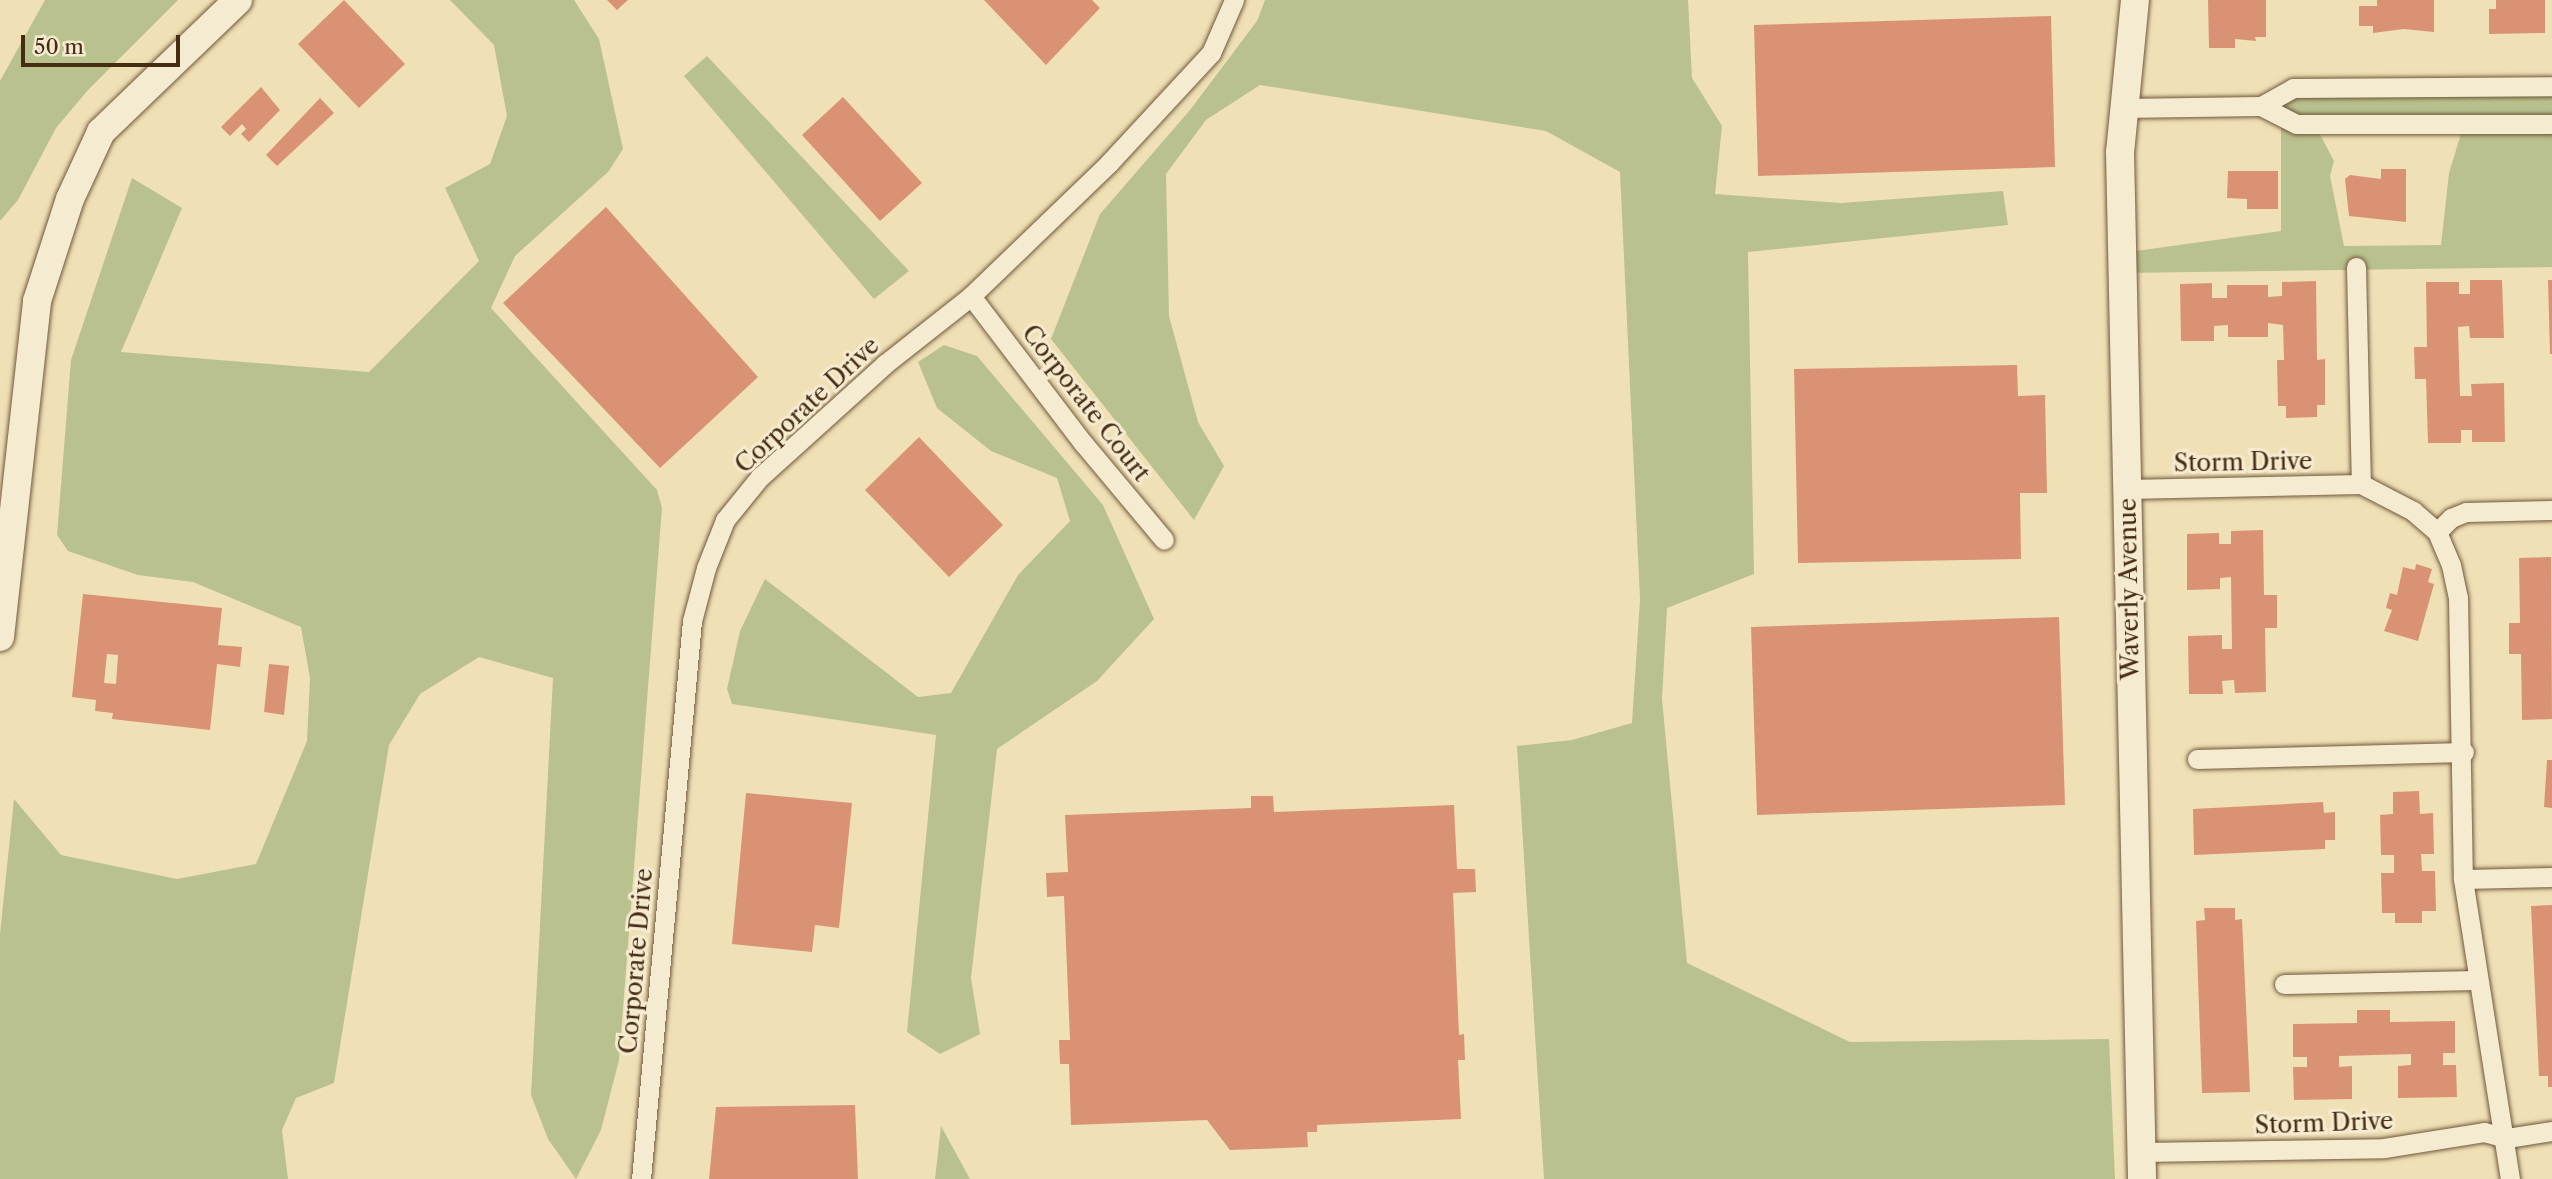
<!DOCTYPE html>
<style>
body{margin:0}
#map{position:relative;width:2552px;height:1179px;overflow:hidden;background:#f0e0b6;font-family:"Libre Caslon Text",serif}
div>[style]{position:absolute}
.green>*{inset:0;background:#b9c28e}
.building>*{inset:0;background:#d99374}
.roads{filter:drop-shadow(0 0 2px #70593b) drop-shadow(0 0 2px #70593b)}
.street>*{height:19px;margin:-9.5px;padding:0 9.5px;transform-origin:9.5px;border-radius:9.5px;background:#f5ebd0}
.secondary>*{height:28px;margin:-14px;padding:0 14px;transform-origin:14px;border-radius:14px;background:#f5ebd0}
span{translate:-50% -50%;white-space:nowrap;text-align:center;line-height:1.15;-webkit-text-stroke:6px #f5ebd0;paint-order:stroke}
.street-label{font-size:24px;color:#452c12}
.scale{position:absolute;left:21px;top:35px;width:159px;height:32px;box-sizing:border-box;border:4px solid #452c12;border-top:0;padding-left:9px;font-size:21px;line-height:24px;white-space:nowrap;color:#452c12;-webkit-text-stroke:5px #f5ebd0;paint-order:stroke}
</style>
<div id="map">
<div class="green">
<i style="clip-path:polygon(45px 0,178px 0,88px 90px,56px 128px,18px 200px,0 221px,0 81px)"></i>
<i style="clip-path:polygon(450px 0,574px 0,599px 39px,623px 149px,608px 172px,515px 256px,491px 308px,657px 490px,662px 508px,619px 1060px,601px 1130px,576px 1179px,548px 1139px,531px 1095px,553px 678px,479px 657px,420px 694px,389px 745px,334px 1083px,296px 1098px,282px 1130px,288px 1179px,0 1179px,0 934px,14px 799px,61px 855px,177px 879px,256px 864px,307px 741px,310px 678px,301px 627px,193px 582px,138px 575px,68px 551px,57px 535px,71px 360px,132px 178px,182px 208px,121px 352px,369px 372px,479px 261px,445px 188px,490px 164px,507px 116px,494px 45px)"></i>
<i style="clip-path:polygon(1265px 0,1688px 0,1692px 78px,1722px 126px,1715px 194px,1841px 203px,2003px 191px,2008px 225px,1748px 252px,1754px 574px,1667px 608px,1662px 699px,1687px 963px,1850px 1042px,2109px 1039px,2115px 1179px,1544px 1179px,1517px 746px,1572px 740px,1632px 723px,1640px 599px,1620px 172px,1546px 131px,1260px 85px,1206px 120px,1166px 174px,1169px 316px,1198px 422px,1224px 466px,1194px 520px,1051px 339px,1100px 214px,1190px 110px,1257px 21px)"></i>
<i style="clip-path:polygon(707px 56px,909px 271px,874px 299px,684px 76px)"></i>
<i style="clip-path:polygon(evenodd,2552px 86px,2552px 267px,2122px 273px,2121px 253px,2281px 231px,2281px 116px,2261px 106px,2293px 88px,2552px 86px,2464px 124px,2449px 173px,2441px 245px,2344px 246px,2330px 176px,2334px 161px,2315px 125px,2464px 124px)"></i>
<i style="clip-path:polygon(944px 345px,977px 356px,1103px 505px,1154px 619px,1097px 681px,997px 749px,971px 978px,980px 1034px,940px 1054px,907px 1032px,936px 735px,732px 704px,727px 689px,740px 631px,765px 579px,918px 697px,951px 693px,1018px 575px,1070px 521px,1057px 478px,991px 451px,937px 408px,918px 362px)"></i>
<i style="clip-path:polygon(941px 1126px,970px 1179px,935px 1179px)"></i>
</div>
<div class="building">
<i style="clip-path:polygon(344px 0,405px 64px,359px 108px,298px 44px)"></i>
<i style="clip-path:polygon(607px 0,628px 0,617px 10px)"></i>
<i style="clip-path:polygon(984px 0,1092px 0,1100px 8px,1046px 65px)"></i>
<i style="clip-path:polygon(2208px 0,2266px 0,2266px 37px,2255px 37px,2256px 41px,2235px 39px,2235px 48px,2209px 48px)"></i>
<i style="clip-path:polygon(2377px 0,2434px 0,2434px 32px,2404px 29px,2373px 33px,2373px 26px,2359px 26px,2359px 6px,2377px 6px)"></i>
<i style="clip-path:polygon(2496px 0,2545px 0,2545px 33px,2489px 34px,2489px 9px,2496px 9px)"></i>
<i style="clip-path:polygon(2051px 16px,2055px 167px,1758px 176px,1754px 25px)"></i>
<i style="clip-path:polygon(261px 87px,280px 110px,249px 142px,241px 134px,246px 129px,242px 124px,230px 136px,221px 127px)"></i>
<i style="clip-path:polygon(843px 97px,922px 183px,880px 221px,802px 135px)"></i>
<i style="clip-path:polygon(320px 98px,334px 113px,277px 166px,266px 155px)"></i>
<i style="clip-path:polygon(2381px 169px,2406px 169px,2406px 222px,2349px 216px,2345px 179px,2350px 175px,2381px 179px)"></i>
<i style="clip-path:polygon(2228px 171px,2278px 171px,2278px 209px,2247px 209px,2247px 199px,2227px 198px)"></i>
<i style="clip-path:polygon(606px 207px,758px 377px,660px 468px,503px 303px)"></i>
<i style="clip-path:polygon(2470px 280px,2502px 280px,2504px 338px,2470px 338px,2469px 326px,2458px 327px,2460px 396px,2472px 396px,2471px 384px,2504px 383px,2505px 442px,2472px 442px,2472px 430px,2461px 430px,2461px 443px,2428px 443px,2426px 379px,2415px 379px,2414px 347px,2427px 347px,2426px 282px,2459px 282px,2459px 294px,2470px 294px)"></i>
<i style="clip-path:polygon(2548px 280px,2552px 280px,2552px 354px,2550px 354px)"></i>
<i style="clip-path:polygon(2316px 281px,2317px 360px,2325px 359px,2325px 405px,2317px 405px,2317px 417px,2286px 418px,2286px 406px,2278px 406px,2277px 360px,2284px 360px,2283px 325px,2268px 323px,2268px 337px,2228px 337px,2228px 325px,2214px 326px,2214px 341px,2181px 341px,2180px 284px,2212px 283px,2212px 298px,2227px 298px,2227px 285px,2268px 285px,2268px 297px,2282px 296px,2282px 282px)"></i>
<i style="clip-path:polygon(2017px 365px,2018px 396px,2045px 395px,2047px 493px,2020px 493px,2021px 559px,1798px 563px,1794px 369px)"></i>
<i style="clip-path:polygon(919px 437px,1003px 525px,949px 577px,865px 490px)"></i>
<i style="clip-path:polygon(2263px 530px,2264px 595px,2277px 595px,2277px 628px,2265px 628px,2266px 692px,2235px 693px,2234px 680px,2222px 681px,2223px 694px,2189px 694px,2188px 636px,2222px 635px,2222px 649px,2232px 649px,2231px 577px,2220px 578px,2220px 589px,2187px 590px,2187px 534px,2219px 533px,2219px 544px,2231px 544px,2231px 531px)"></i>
<i style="clip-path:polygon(2551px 557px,2552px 719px,2522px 720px,2521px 654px,2509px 654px,2509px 623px,2520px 623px,2519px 558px)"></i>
<i style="clip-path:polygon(2416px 564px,2432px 569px,2428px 582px,2434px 584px,2418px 641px,2384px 631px,2392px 610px,2386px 608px,2390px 593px,2397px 595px,2403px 567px,2415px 570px)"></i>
<i style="clip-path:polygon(evenodd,83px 594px,222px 608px,218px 645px,242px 647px,240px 667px,217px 664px,210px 730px,112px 719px,113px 713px,95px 711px,96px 700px,72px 697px,83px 594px,107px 654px,118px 655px,116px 684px,104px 683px,107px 654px)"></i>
<i style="clip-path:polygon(2059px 617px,2065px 805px,1757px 815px,1751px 627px)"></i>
<i style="clip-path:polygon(269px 664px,289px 666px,284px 715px,264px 712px)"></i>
<i style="clip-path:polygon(2547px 760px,2552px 760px,2552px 808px,2544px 807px)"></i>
<i style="clip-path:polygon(2419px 791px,2420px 814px,2433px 813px,2434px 854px,2421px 854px,2422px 871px,2435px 871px,2436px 911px,2422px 911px,2422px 923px,2395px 923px,2395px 913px,2382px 913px,2381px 873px,2394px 873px,2394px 855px,2381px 855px,2380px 815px,2393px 814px,2393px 792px)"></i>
<i style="clip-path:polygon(746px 793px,852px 803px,839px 928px,815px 925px,812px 952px,732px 944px)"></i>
<i style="clip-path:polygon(1251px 796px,1273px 796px,1274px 812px,1454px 805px,1457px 869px,1475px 869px,1476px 892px,1453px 893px,1459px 1035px,1464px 1034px,1465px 1060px,1458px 1060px,1461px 1119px,1317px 1125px,1317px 1132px,1307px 1132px,1308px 1147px,1230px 1150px,1207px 1120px,1071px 1125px,1069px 1064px,1060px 1064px,1059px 1040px,1070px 1040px,1064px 896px,1047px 897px,1046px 873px,1068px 872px,1065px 815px,1251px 808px)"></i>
<i style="clip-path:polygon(2323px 802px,2324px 813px,2335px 812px,2335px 840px,2325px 840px,2325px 849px,2194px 855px,2193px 809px)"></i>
<i style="clip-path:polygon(2552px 905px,2552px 1087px,2548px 1087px,2548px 1076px,2539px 1076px,2531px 906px)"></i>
<i style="clip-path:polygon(2204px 908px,2235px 908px,2235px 920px,2242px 919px,2250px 1092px,2202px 1093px,2196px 921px,2205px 920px)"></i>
<i style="clip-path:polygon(2357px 1010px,2390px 1010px,2390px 1022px,2455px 1021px,2455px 1053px,2443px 1053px,2443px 1065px,2456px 1065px,2457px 1097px,2398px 1098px,2398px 1066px,2411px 1065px,2411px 1054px,2339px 1056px,2339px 1067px,2352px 1066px,2352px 1099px,2294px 1100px,2293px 1067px,2307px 1067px,2307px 1057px,2293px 1057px,2293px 1024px,2357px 1023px)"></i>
<i style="clip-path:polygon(855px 1105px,858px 1179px,709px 1179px,716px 1107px)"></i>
</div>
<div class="roads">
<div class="street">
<i style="left:2261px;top:106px;width:39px;rotate:27deg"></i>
<i style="left:2296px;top:124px;width:256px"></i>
<i style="left:2122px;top:108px;width:139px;rotate:-0.8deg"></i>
<i style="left:2261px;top:106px;width:37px;rotate:-29deg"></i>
<i style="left:2293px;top:88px;width:259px;rotate:-0.4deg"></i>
<i style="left:2356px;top:267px;width:217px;rotate:88.7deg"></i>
<i style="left:971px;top:296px;width:185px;rotate:52.7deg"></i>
<i style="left:1083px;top:443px;width:126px;rotate:50.1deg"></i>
<i style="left:2127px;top:489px;width:234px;rotate:-1.2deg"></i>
<i style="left:2361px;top:484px;width:59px;rotate:27.4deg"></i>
<i style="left:2413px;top:511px;width:32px;rotate:41deg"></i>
<i style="left:2437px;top:532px;width:36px;rotate:67deg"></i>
<i style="left:2451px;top:565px;width:34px;rotate:78deg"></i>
<i style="left:2458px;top:598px;width:281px;rotate:89deg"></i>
<i style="left:2463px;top:879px;width:304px;rotate:81.1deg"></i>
<i style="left:2437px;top:532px;width:20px;rotate:-45deg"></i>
<i style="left:2451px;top:518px;width:16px;rotate:-22deg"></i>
<i style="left:2466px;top:512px;width:86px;rotate:-1.3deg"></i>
<i style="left:2197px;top:759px;width:267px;rotate:-1.5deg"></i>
<i style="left:2463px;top:879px;width:89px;rotate:-1.3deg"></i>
<i style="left:2284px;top:984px;width:194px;rotate:-1.2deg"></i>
<i style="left:2141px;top:1152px;width:243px;rotate:-0.9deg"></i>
<i style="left:2384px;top:1148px;width:101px;rotate:-9.1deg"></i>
<i style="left:2484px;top:1132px;width:24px;rotate:15deg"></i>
<i style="left:2507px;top:1138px;width:46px;rotate:-8.8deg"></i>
<i style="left:641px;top:1179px;width:560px;rotate:-84.78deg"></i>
<i style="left:692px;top:621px;width:55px;rotate:-75.2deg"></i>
<i style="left:706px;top:568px;width:52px;rotate:-68.4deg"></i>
<i style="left:725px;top:520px;width:55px;rotate:-50.9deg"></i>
<i style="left:760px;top:477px;width:169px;rotate:-42.1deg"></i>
<i style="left:885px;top:364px;width:110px;rotate:-38.3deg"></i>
<i style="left:971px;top:296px;width:192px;rotate:-43.9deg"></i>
<i style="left:1109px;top:163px;width:150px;rotate:-47.2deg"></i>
<i style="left:1211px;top:53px;width:58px;rotate:-66.5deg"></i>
</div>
<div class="secondary">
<i style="left:2135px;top:0;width:153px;rotate:95.6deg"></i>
<i style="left:2120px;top:152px;width:1027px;rotate:88.77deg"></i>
<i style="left:0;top:637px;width:338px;rotate:-83.7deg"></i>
<i style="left:37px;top:301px;width:107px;rotate:-72.1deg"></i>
<i style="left:70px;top:199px;width:74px;rotate:-65.2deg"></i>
<i style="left:101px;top:132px;width:190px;rotate:-43.9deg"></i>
</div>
</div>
<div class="street-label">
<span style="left:1086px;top:403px;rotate:52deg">Corporate Court</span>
<span style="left:807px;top:405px;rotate:-43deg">Corporate Drive</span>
<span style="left:2243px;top:462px;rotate:-1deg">Storm Drive</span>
<span style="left:2129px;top:589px;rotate:-91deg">Waverly Avenue</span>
<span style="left:636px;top:961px;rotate:-85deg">Corporate Drive</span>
<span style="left:2324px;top:1123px;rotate:-2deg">Storm Drive</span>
</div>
<div class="scale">50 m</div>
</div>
